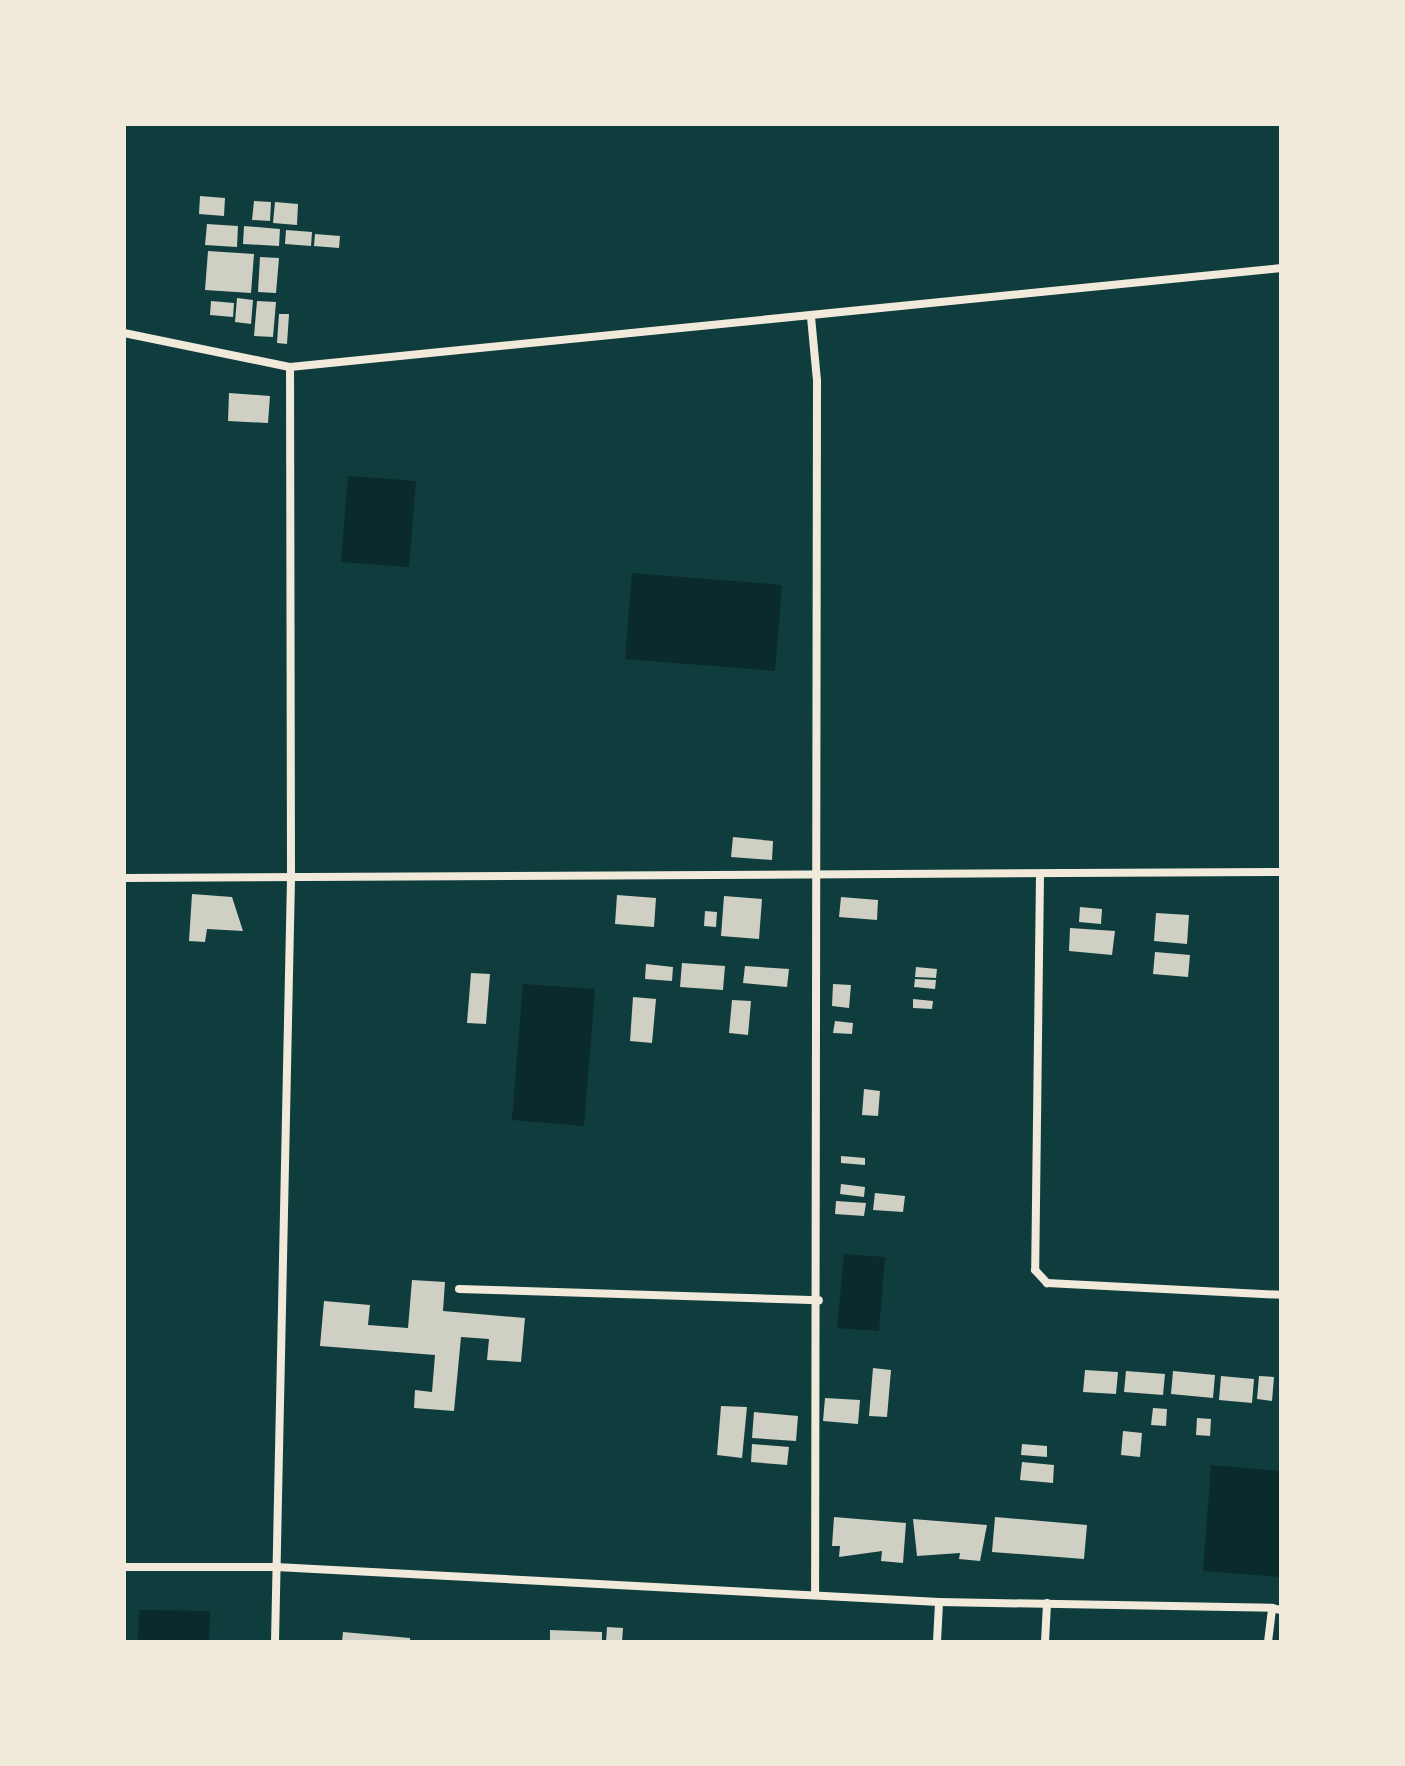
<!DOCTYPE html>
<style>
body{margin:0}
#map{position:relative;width:1405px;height:1766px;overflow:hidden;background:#0f3d3e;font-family:Arial,sans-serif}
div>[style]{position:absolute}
.water>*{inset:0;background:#0a2a2b}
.building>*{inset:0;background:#cfcfc3}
.minor>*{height:8px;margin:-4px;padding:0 4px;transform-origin:4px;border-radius:4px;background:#f1e9da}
span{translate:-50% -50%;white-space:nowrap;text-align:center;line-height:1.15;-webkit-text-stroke:8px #f1e9da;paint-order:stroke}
.frame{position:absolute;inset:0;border:126px solid #f1e9da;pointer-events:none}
</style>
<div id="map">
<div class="water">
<i style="clip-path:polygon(348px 476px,416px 481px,409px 567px,341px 562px)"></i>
<i style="clip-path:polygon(632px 573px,782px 585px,775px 671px,625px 659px)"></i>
<i style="clip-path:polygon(523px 984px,595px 989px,584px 1126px,512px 1120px)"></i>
<i style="clip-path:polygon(844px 1254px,885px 1257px,879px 1331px,837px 1328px)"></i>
<i style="clip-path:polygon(1211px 1465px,1281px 1471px,1281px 1577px,1203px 1571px)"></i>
<i style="clip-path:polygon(139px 1610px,210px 1611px,209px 1642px,138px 1642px)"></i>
</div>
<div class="building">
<i style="clip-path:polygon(200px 196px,225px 198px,224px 216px,199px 214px)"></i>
<i style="clip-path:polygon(254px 201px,271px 202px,270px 221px,252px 220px)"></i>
<i style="clip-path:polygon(275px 202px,298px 204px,297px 225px,273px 223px)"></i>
<i style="clip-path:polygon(207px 224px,238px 226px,237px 247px,205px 245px)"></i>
<i style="clip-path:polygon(244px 226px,280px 229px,279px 246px,243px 244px)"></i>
<i style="clip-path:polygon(286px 230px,312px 232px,311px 246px,285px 244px)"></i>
<i style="clip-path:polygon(315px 234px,340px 236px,339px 248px,314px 246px)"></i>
<i style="clip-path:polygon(208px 251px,254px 254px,251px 293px,205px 290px)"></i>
<i style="clip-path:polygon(260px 257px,279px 258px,276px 293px,258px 292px)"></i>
<i style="clip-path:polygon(237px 298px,253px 300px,251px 324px,235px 322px)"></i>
<i style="clip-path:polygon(211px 301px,234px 303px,233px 317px,210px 315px)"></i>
<i style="clip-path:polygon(257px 301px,276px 302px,273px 337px,254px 336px)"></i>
<i style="clip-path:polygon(279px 314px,289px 314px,287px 344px,277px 343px)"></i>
<i style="clip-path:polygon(229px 393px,270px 396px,268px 423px,228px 421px)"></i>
<i style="clip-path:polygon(733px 837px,773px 841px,772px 860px,731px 857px)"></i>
<i style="clip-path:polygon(192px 894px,232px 897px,243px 931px,207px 929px,205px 942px,189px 941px)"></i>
<i style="clip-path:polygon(617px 895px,656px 898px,654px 927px,615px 924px)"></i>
<i style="clip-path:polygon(724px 896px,762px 899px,759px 939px,721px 936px)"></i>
<i style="clip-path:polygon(841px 897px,878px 900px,877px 920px,839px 917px)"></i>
<i style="clip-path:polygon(1080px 907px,1102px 909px,1101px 924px,1079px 922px)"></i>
<i style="clip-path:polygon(705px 911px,717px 912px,716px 927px,704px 926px)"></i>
<i style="clip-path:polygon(1156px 913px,1189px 915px,1187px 944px,1154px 941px)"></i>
<i style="clip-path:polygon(1070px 928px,1115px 931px,1112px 955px,1069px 951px)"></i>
<i style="clip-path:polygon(1155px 952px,1190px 955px,1188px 977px,1153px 974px)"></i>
<i style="clip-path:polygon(682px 963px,725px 966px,723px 990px,680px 987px)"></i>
<i style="clip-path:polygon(646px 964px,673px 967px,672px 981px,645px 979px)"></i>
<i style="clip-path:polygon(745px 966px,789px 969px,787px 987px,743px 983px)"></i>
<i style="clip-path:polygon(916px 967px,937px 969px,936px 978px,915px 977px)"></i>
<i style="clip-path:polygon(471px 973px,490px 974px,486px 1024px,467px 1023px)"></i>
<i style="clip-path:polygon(915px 979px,936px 980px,935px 989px,914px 987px)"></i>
<i style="clip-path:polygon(833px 984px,851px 985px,849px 1008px,832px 1006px)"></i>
<i style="clip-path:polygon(633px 997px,656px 999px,652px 1043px,630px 1041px)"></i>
<i style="clip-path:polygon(913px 999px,933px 1001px,932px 1009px,913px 1008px)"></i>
<i style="clip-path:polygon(732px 1000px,751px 1001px,748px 1035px,729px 1033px)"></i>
<i style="clip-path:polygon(835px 1021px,853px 1023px,852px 1034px,833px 1033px)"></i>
<i style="clip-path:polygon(864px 1089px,880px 1091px,878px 1116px,862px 1115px)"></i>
<i style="clip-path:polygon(841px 1156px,865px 1158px,865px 1165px,841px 1163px)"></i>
<i style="clip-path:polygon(841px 1184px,865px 1187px,864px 1197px,840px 1194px)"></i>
<i style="clip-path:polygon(875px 1193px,905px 1196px,903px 1212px,873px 1210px)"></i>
<i style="clip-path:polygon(836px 1201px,866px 1203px,864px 1216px,835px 1214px)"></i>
<i style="clip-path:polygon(412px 1280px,445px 1282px,443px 1311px,525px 1318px,521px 1362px,487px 1360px,489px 1339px,461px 1337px,454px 1411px,414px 1408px,415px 1390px,432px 1392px,435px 1355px,320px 1346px,324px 1301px,370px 1305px,368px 1325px,408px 1328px)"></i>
<i style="clip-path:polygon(873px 1368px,891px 1370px,887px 1417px,869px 1416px)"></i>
<i style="clip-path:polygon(1085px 1370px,1118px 1372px,1116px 1394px,1083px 1392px)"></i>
<i style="clip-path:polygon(1126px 1371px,1165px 1374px,1163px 1395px,1124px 1392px)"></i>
<i style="clip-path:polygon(1173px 1371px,1215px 1375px,1213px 1398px,1171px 1394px)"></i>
<i style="clip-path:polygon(1221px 1376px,1254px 1379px,1252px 1403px,1219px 1400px)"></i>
<i style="clip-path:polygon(1259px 1376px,1274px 1377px,1272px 1401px,1257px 1399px)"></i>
<i style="clip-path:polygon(825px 1398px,860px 1400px,858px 1424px,823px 1421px)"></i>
<i style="clip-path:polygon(721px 1406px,747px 1407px,742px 1458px,717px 1455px)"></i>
<i style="clip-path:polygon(1153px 1408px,1167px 1409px,1166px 1426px,1151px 1425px)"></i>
<i style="clip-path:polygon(754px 1412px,798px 1416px,796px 1441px,752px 1438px)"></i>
<i style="clip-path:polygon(1197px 1418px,1211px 1419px,1210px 1436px,1196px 1435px)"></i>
<i style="clip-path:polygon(1123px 1431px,1142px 1433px,1140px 1457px,1121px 1455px)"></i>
<i style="clip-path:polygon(752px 1444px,789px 1447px,787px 1465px,751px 1462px)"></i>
<i style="clip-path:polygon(1022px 1444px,1047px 1446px,1047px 1457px,1021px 1455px)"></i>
<i style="clip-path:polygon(1022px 1462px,1054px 1465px,1053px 1483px,1020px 1480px)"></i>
<i style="clip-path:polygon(834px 1517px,906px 1523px,903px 1563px,881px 1561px,882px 1551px,839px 1557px,840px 1546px,832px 1546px)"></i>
<i style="clip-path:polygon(995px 1517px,1087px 1525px,1084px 1559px,992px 1552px)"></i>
<i style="clip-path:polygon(913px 1519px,987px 1525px,980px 1561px,959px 1559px,960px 1553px,917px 1556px)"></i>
<i style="clip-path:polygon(607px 1627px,623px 1628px,622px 1642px,606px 1642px)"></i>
<i style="clip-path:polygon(550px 1630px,602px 1632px,602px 1642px,550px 1642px)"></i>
<i style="clip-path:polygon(343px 1632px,410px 1638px,410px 1642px,342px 1642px)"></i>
</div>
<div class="minor">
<i style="left:811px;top:317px;width:64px;rotate:84.6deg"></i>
<i style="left:817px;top:381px;width:1214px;rotate:90.09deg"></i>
<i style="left:124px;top:333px;width:169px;rotate:11.6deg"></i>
<i style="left:290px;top:367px;width:996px;rotate:-5.7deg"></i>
<i style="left:1040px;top:875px;width:395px;rotate:90.7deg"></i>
<i style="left:1035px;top:1270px;width:18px;rotate:47deg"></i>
<i style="left:1047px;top:1283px;width:234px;rotate:2.9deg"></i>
<i style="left:124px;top:878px;width:1157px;rotate:-0.3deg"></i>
<i style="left:459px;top:1289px;width:360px;rotate:1.8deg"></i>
<i style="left:124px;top:1567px;width:152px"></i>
<i style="left:276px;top:1567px;width:664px;rotate:3.02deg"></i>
<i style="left:939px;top:1602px;width:333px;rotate:1deg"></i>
<i style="left:275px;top:1642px;width:765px;rotate:-88.8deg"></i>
<i style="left:291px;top:877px;width:510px;rotate:-90.11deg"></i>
<i style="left:937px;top:1642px;width:40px;rotate:-87.1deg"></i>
<i style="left:1045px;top:1642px;width:39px;rotate:-87deg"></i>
<i style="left:1268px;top:1642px;width:34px;rotate:-83deg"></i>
<i style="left:1272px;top:1608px;width:9px;rotate:13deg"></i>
</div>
<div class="frame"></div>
</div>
